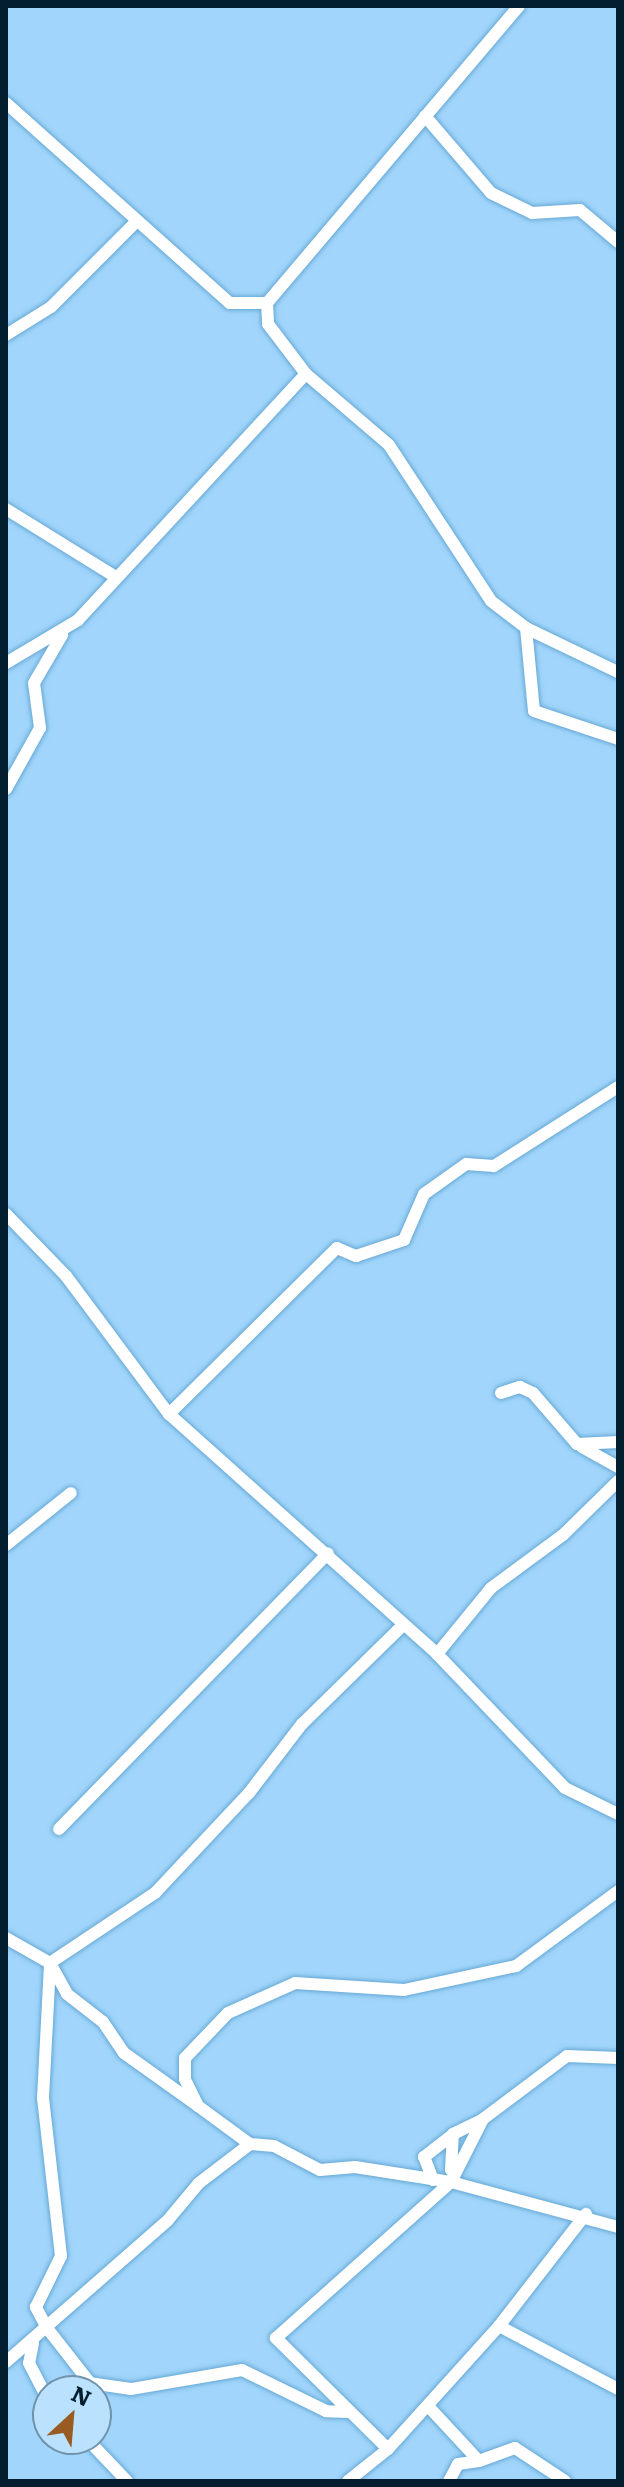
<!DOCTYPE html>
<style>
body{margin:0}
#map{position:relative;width:624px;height:2487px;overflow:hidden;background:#a1d5fb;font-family:Literata,serif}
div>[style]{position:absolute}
.roads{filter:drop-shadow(0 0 2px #66a9d5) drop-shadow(0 0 2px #66a9d5)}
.street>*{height:12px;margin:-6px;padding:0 6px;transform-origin:6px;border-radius:6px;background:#fff}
span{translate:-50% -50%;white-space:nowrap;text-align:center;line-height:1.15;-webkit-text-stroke:6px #bae1fd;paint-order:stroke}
.frame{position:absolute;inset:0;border:8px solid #021e2f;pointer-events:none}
.north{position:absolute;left:32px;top:2375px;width:80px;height:80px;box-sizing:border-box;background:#bae1fd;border:2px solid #7093ab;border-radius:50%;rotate:26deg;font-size:22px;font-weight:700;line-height:32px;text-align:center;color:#021e2f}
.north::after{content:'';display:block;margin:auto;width:28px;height:36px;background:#995b21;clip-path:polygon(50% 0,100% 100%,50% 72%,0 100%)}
</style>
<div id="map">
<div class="roads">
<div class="street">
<i style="left:519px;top:6px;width:390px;rotate:130.3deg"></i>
<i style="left:267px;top:303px;width:21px;rotate:87deg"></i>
<i style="left:268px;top:324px;width:63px;rotate:52.8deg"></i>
<i style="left:306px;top:374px;width:109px;rotate:40.5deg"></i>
<i style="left:389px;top:445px;width:186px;rotate:56.8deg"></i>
<i style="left:491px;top:601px;width:44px;rotate:37.6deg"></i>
<i style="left:526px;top:628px;width:102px;rotate:25.6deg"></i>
<i style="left:6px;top:103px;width:300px;rotate:41.8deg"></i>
<i style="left:230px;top:303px;width:37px"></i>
<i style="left:425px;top:116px;width:101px;rotate:49.4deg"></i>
<i style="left:491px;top:193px;width:46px;rotate:26deg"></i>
<i style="left:532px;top:213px;width:48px;rotate:-3.6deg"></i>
<i style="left:580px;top:210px;width:50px;rotate:40.1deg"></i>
<i style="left:6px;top:335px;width:53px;rotate:-31.9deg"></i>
<i style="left:51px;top:307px;width:119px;rotate:-45deg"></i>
<i style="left:6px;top:509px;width:127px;rotate:31.8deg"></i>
<i style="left:526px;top:628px;width:83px;rotate:84.5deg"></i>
<i style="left:534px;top:711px;width:89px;rotate:18.4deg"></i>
<i style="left:6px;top:663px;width:84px;rotate:-30.8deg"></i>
<i style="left:78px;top:620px;width:335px;rotate:-47.2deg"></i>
<i style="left:6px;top:789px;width:70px;rotate:-60.9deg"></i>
<i style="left:40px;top:728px;width:45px;rotate:-97.6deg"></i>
<i style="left:34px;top:683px;width:56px;rotate:-59.7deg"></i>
<i style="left:6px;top:1214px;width:86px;rotate:45.9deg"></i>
<i style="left:66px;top:1276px;width:172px;rotate:53.3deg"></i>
<i style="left:169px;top:1414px;width:360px;rotate:41.8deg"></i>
<i style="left:437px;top:1654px;width:185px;rotate:46.3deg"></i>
<i style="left:565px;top:1788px;width:59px;rotate:26.1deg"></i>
<i style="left:501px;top:1393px;width:20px;rotate:-18deg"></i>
<i style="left:520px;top:1387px;width:14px;rotate:25deg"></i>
<i style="left:533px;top:1393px;width:67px;rotate:49.2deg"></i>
<i style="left:577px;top:1444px;width:41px;rotate:-2.8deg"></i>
<i style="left:169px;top:1414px;width:236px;rotate:-44.7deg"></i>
<i style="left:337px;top:1248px;width:21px;rotate:23deg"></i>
<i style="left:356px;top:1256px;width:51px;rotate:-18.4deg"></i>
<i style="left:404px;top:1240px;width:50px;rotate:-66.5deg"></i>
<i style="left:424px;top:1194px;width:52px;rotate:-35.5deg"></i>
<i style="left:466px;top:1164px;width:28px;rotate:4deg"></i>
<i style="left:494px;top:1166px;width:147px;rotate:-32.5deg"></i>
<i style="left:582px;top:1447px;width:41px;rotate:29.1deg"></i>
<i style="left:6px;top:1545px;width:83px;rotate:-38.7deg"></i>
<i style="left:437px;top:1654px;width:85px;rotate:-50.7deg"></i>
<i style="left:491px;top:1588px;width:89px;rotate:-36.4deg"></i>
<i style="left:563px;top:1535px;width:77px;rotate:-44.5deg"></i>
<i style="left:59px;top:1829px;width:385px;rotate:-45.7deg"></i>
<i style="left:6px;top:1938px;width:51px;rotate:29.6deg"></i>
<i style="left:50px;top:1963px;width:35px;rotate:61deg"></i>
<i style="left:67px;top:1994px;width:46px;rotate:37.9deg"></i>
<i style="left:103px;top:2022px;width:37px;rotate:56deg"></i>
<i style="left:124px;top:2053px;width:91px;rotate:35.6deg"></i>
<i style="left:198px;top:2106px;width:30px;rotate:-116deg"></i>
<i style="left:185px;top:2079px;width:21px;rotate:-90deg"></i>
<i style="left:185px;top:2058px;width:62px;rotate:-46.3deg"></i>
<i style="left:228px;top:2013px;width:73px;rotate:-24.1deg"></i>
<i style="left:295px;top:1983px;width:109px;rotate:3.7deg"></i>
<i style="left:404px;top:1990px;width:115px;rotate:-12.1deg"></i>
<i style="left:516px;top:1966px;width:127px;rotate:-36.3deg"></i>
<i style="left:198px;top:2106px;width:64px;rotate:36.2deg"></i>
<i style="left:250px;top:2144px;width:24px;rotate:5deg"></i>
<i style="left:274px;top:2146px;width:52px;rotate:27.6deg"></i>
<i style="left:320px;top:2170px;width:35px;rotate:-5deg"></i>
<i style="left:355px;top:2167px;width:97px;rotate:8.9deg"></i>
<i style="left:451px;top:2182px;width:173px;rotate:15.1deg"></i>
<i style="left:451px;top:2170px;width:36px;rotate:-87deg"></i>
<i style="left:453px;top:2134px;width:30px;rotate:-26deg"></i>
<i style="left:433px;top:2180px;width:25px;rotate:-111deg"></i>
<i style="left:424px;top:2157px;width:37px;rotate:-38deg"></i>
<i style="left:499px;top:2326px;width:142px;rotate:-52.2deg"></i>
<i style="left:33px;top:2343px;width:20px;rotate:101deg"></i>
<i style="left:29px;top:2363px;width:42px;rotate:62.8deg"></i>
<i style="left:6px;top:2362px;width:215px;rotate:-41.2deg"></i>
<i style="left:168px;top:2220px;width:48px;rotate:-50deg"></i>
<i style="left:199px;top:2183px;width:64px;rotate:-37.4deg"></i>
<i style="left:428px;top:2406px;width:75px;rotate:47.2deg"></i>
<i style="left:479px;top:2461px;width:38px;rotate:-20deg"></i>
<i style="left:515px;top:2448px;width:60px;rotate:33.4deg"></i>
<i style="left:350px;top:2412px;width:24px;rotate:-178deg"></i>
<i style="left:326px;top:2411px;width:93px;rotate:-154deg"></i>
<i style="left:242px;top:2370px;width:113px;rotate:170.3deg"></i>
<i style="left:131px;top:2389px;width:41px;rotate:-171.7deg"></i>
<i style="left:90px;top:2383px;width:70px;rotate:-128deg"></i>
<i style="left:47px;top:2328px;width:24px;rotate:-118deg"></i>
<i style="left:36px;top:2307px;width:57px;rotate:-63.9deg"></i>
<i style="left:61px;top:2256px;width:159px;rotate:-96.5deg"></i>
<i style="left:43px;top:2098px;width:135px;rotate:-87deg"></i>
<i style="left:50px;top:1963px;width:126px;rotate:-33.7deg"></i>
<i style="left:155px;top:1893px;width:137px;rotate:-46.8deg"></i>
<i style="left:249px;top:1793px;width:87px;rotate:-52.5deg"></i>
<i style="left:302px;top:1724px;width:141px;rotate:-44.4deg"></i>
<i style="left:87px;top:2439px;width:58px;rotate:46.4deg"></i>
<i style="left:388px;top:2449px;width:158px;rotate:-135.3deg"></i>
<i style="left:276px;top:2338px;width:234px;rotate:-41.7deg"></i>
<i style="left:451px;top:2182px;width:71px;rotate:-63.1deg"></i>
<i style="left:483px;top:2119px;width:105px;rotate:-36.9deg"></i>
<i style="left:567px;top:2056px;width:51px;rotate:2.2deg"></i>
<i style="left:348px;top:2481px;width:51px;rotate:-38.7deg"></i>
<i style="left:388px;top:2449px;width:166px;rotate:-47.9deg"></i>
<i style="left:499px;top:2326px;width:135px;rotate:27.9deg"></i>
<i style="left:449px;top:2481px;width:19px;rotate:-62deg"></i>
<i style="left:458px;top:2464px;width:21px;rotate:-8deg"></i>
</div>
</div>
<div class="frame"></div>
<div class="north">N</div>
</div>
